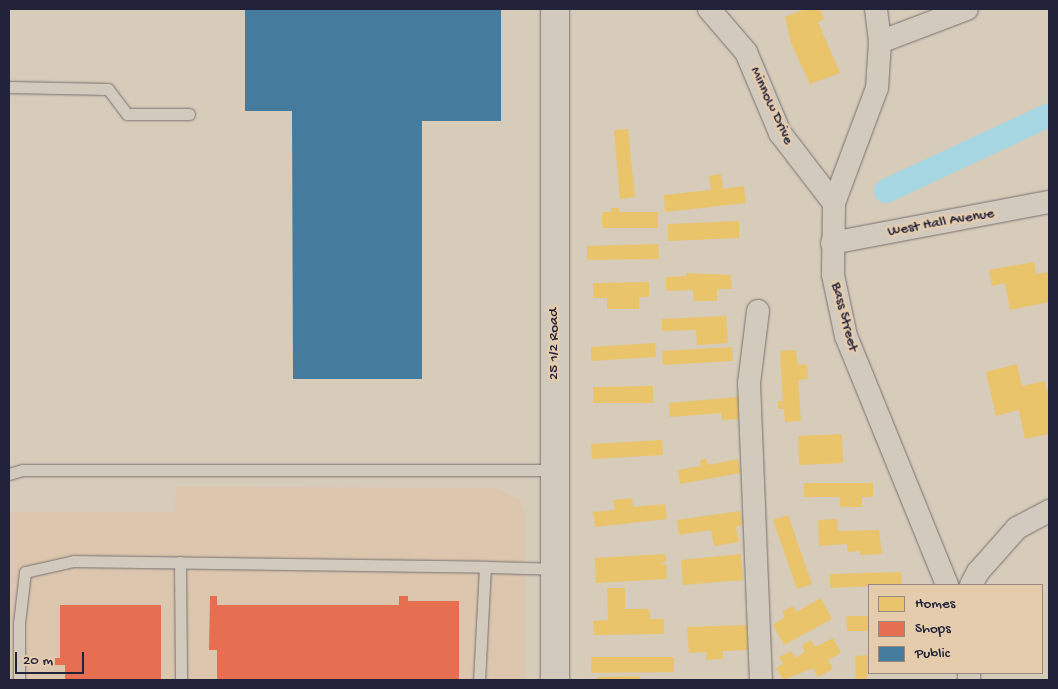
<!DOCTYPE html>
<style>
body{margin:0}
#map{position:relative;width:1058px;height:689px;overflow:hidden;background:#d7cbba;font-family:"Gochi Hand",sans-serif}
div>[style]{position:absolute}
.built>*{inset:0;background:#dcc6ae}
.homes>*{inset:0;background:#e9c46a}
.shops>*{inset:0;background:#e76f51}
.public>*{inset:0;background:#457b9d}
.canal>*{height:24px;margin:-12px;padding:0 12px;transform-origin:12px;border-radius:12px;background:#a7d7e3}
.roads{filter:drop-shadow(0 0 1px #787270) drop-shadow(0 0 1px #787270)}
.lane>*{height:11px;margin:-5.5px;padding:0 5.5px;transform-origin:5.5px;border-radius:5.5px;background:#d3cabe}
.street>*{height:22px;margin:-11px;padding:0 11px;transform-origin:11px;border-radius:11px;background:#d3cabe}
.secondary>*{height:28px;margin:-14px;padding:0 14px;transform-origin:14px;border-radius:14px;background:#d3cabe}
span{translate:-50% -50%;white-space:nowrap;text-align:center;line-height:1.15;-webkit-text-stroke:5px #e4ccad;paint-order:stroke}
.street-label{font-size:15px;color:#22223b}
.frame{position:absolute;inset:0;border:10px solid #22223b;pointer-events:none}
.legend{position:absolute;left:868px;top:584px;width:175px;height:90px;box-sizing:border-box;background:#e4ccad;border:1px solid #96887f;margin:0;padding:6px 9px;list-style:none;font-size:15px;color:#22223b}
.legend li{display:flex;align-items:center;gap:10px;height:25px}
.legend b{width:25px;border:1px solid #96887f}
.scale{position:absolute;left:15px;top:652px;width:69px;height:22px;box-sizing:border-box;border:2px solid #22223b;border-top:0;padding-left:6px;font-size:15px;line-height:18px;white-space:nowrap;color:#22223b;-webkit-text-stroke:4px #e4ccad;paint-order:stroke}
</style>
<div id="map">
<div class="built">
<i style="clip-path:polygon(176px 487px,496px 488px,519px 499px,525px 514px,525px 680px,9px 680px,9px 512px,175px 512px)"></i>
</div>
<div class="homes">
<i style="clip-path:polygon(806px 9px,820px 9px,824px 19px,818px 22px,840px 73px,810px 84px,791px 43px,785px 17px)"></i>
<i style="clip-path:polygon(628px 129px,635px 197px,620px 199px,614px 130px)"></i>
<i style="clip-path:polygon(721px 174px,723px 189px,744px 186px,746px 203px,665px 212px,664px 195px,711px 190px,709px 176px)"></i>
<i style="clip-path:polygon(611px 208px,619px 208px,619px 212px,658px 212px,658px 228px,602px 228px,602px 212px,611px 212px)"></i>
<i style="clip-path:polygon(739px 221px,739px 238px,668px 241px,668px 224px)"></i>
<i style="clip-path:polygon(658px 244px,659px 259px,587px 260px,587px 246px)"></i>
<i style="clip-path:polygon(1034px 262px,1036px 274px,1049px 272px,1049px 302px,1010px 310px,1005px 283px,992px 286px,989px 270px)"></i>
<i style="clip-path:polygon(686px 273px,731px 275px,732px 289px,717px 289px,717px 301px,694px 301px,693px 290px,666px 291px,666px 277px,687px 276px)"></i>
<i style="clip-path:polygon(649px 282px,649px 297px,639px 297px,639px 309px,607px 309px,607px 298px,593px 298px,593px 283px)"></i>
<i style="clip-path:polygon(726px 316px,728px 343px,697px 345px,696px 330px,662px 331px,662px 319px)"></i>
<i style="clip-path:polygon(655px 343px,656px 357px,591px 361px,591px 347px)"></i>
<i style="clip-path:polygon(732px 347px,733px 361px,663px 365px,662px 351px)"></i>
<i style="clip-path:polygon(796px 350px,798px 365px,807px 364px,808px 379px,798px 380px,801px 421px,785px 422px,784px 409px,778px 409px,778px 401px,783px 401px,780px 351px)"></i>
<i style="clip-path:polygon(1017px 364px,1022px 386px,1045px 381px,1049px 399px,1049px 434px,1025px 439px,1019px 410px,996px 416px,986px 372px)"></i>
<i style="clip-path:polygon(653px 386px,653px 403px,593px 403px,593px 387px)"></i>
<i style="clip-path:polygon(739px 397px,738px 419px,722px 420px,721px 413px,670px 417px,669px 403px)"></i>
<i style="clip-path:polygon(842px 434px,843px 463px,799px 465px,798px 436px)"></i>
<i style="clip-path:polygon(662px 440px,663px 455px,592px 459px,591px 444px)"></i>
<i style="clip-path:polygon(706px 459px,708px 465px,738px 459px,740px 473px,680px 484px,678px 470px,701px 466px,700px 460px)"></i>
<i style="clip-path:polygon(804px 483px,873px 483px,873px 497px,862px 497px,862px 507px,840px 507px,840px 497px,804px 497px)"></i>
<i style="clip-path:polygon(632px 498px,633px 507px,665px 504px,667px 519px,595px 527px,593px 512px,615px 510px,613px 500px)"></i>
<i style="clip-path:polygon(740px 511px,742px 525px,736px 527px,739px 542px,714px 546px,711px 530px,679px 535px,677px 520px)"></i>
<i style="clip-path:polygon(788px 515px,812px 584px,797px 589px,773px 520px)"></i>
<i style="clip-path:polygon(837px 519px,838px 531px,879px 530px,882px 554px,860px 555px,860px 551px,848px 552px,847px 544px,819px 546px,818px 520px)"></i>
<i style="clip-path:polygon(665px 554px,666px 562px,658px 563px,666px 564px,667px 579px,596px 583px,595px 558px)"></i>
<i style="clip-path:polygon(741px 554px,743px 580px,683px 585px,681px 560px)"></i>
<i style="clip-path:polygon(901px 572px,902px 585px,830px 588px,830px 574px)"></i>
<i style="clip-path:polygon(607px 588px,625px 588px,625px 609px,649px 609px,650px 619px,664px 619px,664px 634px,594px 635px,593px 621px,608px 620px)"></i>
<i style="clip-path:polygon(821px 598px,832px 619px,784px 645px,773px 625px,785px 617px,782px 612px,793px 606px,796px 612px)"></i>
<i style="clip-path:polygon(846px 616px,869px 616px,869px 631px,847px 631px)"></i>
<i style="clip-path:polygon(747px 625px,748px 650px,723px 651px,723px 659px,706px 660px,706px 652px,689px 653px,687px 627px)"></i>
<i style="clip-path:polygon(833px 638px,841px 653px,828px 660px,833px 669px,818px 677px,813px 668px,783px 680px,776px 668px,783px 664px,779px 657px,791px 651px,795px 658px,805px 652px,802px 645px,811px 640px,815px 647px)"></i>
<i style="clip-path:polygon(869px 655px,867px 680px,856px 680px,855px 656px)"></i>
<i style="clip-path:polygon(591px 657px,674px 657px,674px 672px,591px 673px)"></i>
<i style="clip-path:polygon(640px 676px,640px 680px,597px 680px,597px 677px)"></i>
</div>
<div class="shops">
<i style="clip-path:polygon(210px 596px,217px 596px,217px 605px,399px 605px,399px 596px,408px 596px,408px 601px,459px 601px,459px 680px,217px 680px,217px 650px,209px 650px)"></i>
<i style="clip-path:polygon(60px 605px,161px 605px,161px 680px,65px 680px,65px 665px,55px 665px,55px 658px,60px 658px)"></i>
</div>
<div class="public">
<i style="clip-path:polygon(245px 9px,501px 9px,501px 121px,422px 121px,422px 379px,293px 379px,292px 111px,245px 111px)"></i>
</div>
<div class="canal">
<i style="left:886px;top:191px;width:180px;rotate:-25deg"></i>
</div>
<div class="roads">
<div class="lane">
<i style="left:9px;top:87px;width:99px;rotate:1.2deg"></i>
<i style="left:108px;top:89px;width:31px;rotate:53deg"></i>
<i style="left:127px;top:114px;width:62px"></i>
<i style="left:9px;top:474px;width:14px;rotate:-17deg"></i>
<i style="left:22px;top:470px;width:533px"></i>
<i style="left:180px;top:562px;width:118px;rotate:89.5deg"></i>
<i style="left:485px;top:567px;width:70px;rotate:1.6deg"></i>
<i style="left:19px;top:680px;width:57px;rotate:-90deg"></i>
<i style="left:19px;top:623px;width:51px;rotate:-83.3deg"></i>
<i style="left:25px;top:572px;width:50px;rotate:-12.7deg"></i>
<i style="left:74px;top:561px;width:411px;rotate:0.8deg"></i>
<i style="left:485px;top:567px;width:113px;rotate:93deg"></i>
</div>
<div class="street">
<i style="left:709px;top:9px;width:57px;rotate:49.3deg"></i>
<i style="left:746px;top:52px;width:88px;rotate:67.2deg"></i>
<i style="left:780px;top:133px;width:88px;rotate:52.4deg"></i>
<i style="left:876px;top:9px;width:33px;rotate:83deg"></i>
<i style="left:880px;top:42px;width:46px;rotate:93.7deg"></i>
<i style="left:877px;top:88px;width:123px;rotate:110.5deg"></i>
<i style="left:834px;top:203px;width:72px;rotate:90.8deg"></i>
<i style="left:833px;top:275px;width:62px;rotate:78deg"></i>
<i style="left:846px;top:336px;width:269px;rotate:67.9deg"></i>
<i style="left:880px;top:42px;width:93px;rotate:-20.8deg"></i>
<i style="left:832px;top:243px;width:221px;rotate:-10.7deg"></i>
<i style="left:758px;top:311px;width:73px;rotate:97.1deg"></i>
<i style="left:749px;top:383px;width:297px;rotate:87.7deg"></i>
<i style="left:971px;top:585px;width:15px;rotate:-62deg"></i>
<i style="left:978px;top:572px;width:59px;rotate:-48.4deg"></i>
<i style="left:1017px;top:528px;width:36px;rotate:-28deg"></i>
<i style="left:969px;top:680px;width:7px;rotate:-90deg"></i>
</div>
<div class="secondary">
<i style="left:555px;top:680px;width:671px;rotate:-90deg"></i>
</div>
</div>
<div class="street-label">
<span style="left:771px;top:106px;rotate:65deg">Minnow Drive</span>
<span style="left:941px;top:223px;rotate:-10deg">West Hall Avenue</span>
<span style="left:844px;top:317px;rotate:75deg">Bass Street</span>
<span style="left:555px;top:344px;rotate:-90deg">25 1/2 Road</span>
</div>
<div class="frame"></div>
<ul class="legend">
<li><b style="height:14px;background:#e9c46a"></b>Homes</li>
<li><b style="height:14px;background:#e76f51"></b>Shops</li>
<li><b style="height:14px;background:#457b9d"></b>Public</li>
</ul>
<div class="scale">20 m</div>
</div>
